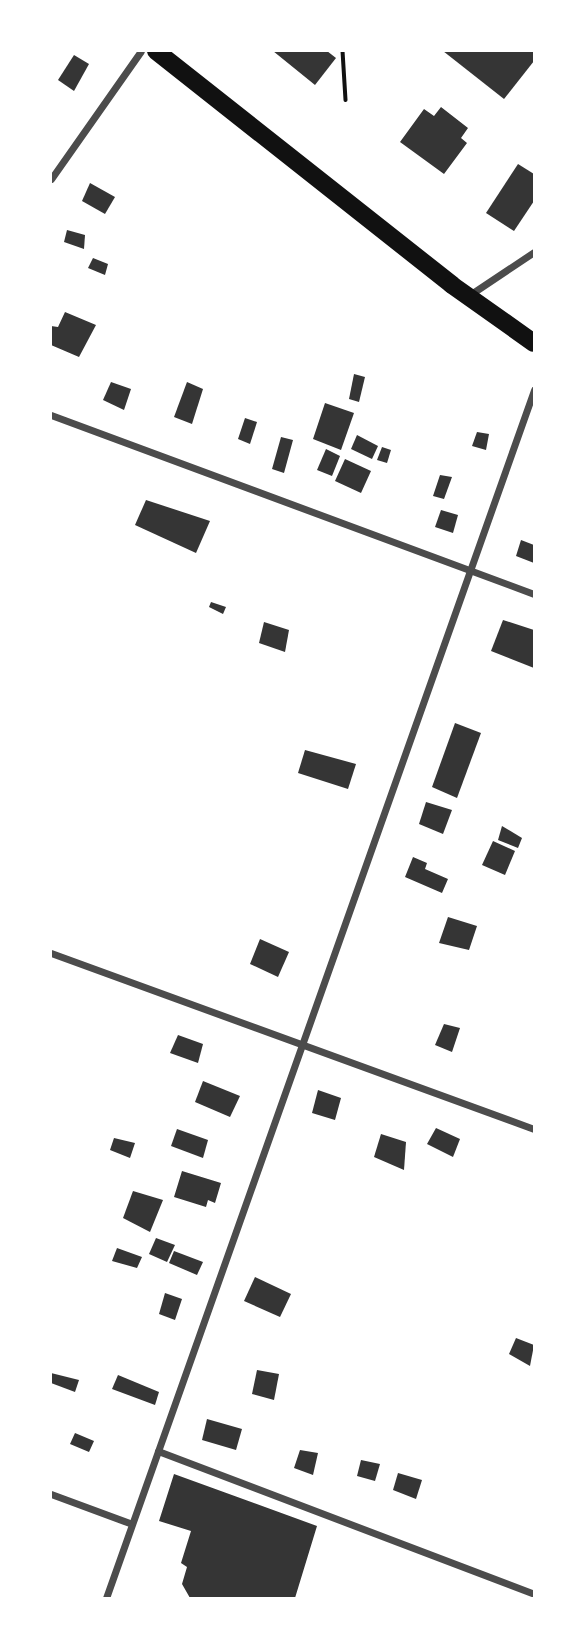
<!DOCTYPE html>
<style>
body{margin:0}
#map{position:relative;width:585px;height:1649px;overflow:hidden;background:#fff;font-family:Georgia,serif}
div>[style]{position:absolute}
.building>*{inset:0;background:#353535}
.path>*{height:3.5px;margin:-1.75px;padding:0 1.75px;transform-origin:1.75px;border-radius:1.75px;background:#111}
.minor>*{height:7px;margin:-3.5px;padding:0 3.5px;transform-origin:3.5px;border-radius:3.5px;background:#4c4c4c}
.trunk>*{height:18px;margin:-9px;padding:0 9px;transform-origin:9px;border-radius:9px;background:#111}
span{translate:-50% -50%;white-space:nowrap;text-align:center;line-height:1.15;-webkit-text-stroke:6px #fff;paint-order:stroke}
.frame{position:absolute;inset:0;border:52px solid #fff;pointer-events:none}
</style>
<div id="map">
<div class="building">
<i style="clip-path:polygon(273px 51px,327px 51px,336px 58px,315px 85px)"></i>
<i style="clip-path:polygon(443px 51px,534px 51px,534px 61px,504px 99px)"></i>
<i style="clip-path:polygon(74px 55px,89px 64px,74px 91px,58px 80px)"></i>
<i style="clip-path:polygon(441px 107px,468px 128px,461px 138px,467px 143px,444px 174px,400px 142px,424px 109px,434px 116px)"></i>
<i style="clip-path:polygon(518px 164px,534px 174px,534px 201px,514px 231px,486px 213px)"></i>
<i style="clip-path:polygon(90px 183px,115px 197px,105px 214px,82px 201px)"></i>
<i style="clip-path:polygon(67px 230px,85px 235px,84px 249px,64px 242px)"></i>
<i style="clip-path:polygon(93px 258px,108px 264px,105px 275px,88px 268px)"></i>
<i style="clip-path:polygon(65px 312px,96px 325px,79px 357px,51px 345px,51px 326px,58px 327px)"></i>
<i style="clip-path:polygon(354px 374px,365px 377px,359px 402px,349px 399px)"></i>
<i style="clip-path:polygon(111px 382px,131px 389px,124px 410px,103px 400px)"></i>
<i style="clip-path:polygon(187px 382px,203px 389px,192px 424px,174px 417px)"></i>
<i style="clip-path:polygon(325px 403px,354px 413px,341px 450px,313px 439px)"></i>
<i style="clip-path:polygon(245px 418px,257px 422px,250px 444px,238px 439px)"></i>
<i style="clip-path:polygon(477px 432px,489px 434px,486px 450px,472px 446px)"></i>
<i style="clip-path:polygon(357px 435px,378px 446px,372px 459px,351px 449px)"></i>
<i style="clip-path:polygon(281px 437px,293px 440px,284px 473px,272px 469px)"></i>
<i style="clip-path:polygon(382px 447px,391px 450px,387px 463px,377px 460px)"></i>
<i style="clip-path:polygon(326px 449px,340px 456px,332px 476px,317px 470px)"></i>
<i style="clip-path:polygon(345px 459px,371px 471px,361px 493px,335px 481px)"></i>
<i style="clip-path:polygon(440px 475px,452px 477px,444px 499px,433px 496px)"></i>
<i style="clip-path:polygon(146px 500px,210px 521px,196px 553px,135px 525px)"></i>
<i style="clip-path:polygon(441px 510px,458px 515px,453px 533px,435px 527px)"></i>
<i style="clip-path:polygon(521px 540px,534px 545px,534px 563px,516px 556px)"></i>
<i style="clip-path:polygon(211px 602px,226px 607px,223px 614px,209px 607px)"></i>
<i style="clip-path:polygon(503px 620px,534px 630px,534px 668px,491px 651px)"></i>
<i style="clip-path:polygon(264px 622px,289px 630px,285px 652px,259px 643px)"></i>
<i style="clip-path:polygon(455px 723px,481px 733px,457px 798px,432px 787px)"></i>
<i style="clip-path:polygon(305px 750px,356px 764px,348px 789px,298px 773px)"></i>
<i style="clip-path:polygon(426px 802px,452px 810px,443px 834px,419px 824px)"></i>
<i style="clip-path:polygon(502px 826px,522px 838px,518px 848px,498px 840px)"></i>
<i style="clip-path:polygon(493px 841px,515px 851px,505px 875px,482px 865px)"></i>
<i style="clip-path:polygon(413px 857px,427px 863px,425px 869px,448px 879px,442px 893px,405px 877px)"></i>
<i style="clip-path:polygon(448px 917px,477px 926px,469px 950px,439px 943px)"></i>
<i style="clip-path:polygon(260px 939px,289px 952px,278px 977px,250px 964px)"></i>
<i style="clip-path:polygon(444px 1024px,460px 1028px,452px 1052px,435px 1045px)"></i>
<i style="clip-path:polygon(178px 1035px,203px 1044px,198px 1063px,170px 1053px)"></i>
<i style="clip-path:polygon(203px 1081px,240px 1096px,230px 1117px,195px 1102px)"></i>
<i style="clip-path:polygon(318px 1090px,341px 1098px,335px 1120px,312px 1113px)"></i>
<i style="clip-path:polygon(436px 1128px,460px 1139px,453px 1157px,427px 1144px)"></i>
<i style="clip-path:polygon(177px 1129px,208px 1140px,203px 1158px,171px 1146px)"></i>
<i style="clip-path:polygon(381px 1134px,406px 1142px,404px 1170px,374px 1157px)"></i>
<i style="clip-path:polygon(114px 1138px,135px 1143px,130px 1158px,110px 1150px)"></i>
<i style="clip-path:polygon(182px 1171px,221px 1183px,215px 1203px,208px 1200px,206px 1207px,174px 1197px)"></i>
<i style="clip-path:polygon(133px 1191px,163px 1200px,150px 1232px,123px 1218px)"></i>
<i style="clip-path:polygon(156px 1238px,175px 1245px,167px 1262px,149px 1254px)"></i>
<i style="clip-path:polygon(117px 1248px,142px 1257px,137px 1268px,112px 1261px)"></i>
<i style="clip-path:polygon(174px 1251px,203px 1262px,197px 1275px,169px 1263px)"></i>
<i style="clip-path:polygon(255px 1277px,291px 1294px,280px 1317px,244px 1301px)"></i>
<i style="clip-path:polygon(165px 1293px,182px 1299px,175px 1320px,159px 1314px)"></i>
<i style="clip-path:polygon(516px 1338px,534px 1345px,530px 1366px,509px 1354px)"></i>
<i style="clip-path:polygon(257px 1370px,279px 1374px,274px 1400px,252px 1394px)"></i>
<i style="clip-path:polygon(51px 1373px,79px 1380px,75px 1392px,51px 1383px)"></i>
<i style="clip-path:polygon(118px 1375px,159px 1392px,155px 1405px,112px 1389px)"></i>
<i style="clip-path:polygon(207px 1419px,242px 1429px,236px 1450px,202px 1440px)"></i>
<i style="clip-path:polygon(75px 1433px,94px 1441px,89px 1452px,70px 1444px)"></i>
<i style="clip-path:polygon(300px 1450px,318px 1453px,313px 1475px,294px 1468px)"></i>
<i style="clip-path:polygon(361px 1460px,380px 1464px,375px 1481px,357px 1476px)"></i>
<i style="clip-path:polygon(398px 1473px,422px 1480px,416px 1499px,393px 1490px)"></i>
<i style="clip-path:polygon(174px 1474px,317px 1526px,295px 1598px,190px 1598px,182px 1584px,187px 1567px,181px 1563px,191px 1531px,159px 1521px)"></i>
</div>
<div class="path">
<i style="left:343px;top:51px;width:49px;rotate:86.5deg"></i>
</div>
<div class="minor">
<i style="left:51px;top:179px;width:156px;rotate:-54.9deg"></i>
<i style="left:468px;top:296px;width:79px;rotate:-33.7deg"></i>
<i style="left:51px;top:415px;width:515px;rotate:20.33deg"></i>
<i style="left:51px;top:953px;width:514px;rotate:20.02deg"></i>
<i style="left:158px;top:1451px;width:402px;rotate:20.8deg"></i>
<i style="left:51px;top:1494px;width:86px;rotate:20.3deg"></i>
<i style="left:106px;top:1598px;width:1282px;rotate:-70.49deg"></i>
</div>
<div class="trunk">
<i style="left:156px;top:51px;width:377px;rotate:38.3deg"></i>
<i style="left:452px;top:285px;width:100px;rotate:35.3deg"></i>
</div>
<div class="frame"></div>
</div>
